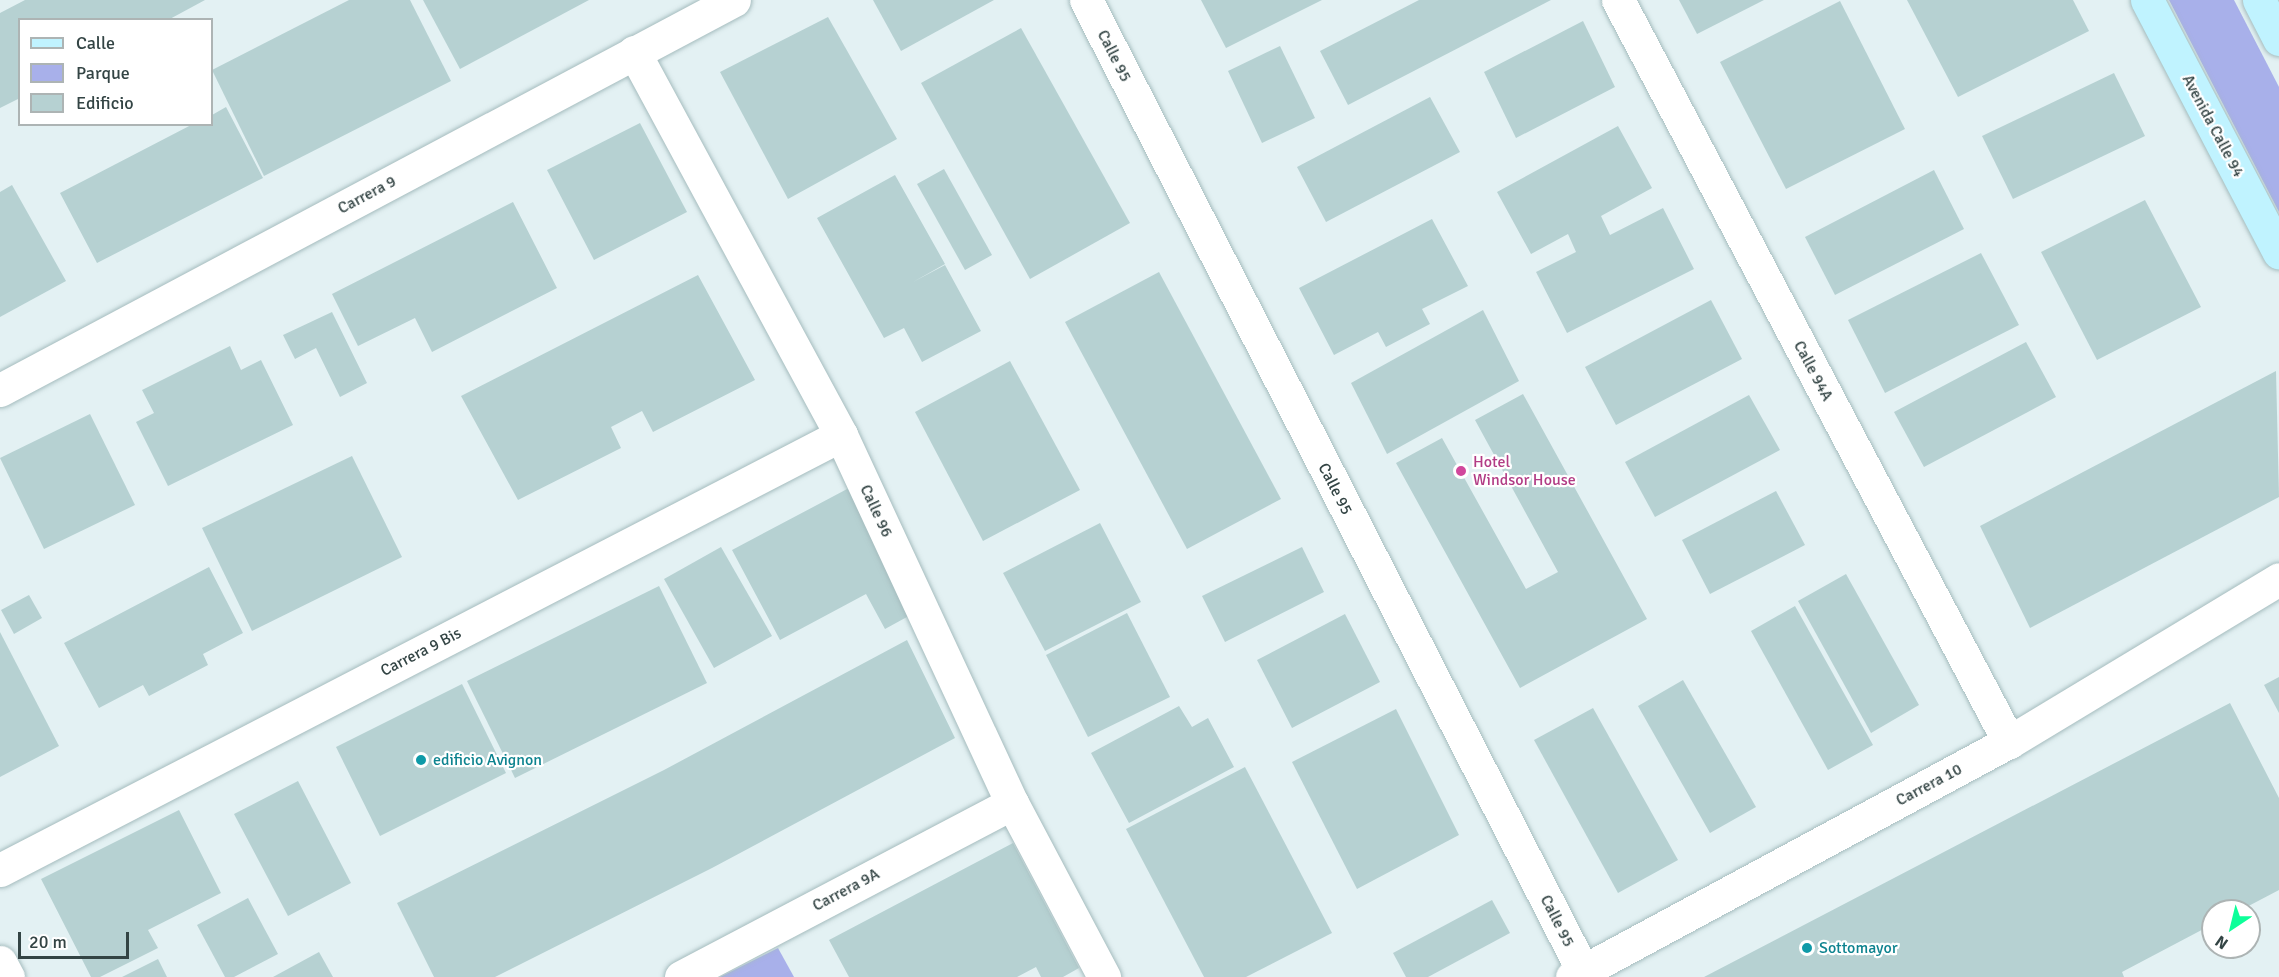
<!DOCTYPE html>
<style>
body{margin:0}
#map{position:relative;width:2279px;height:977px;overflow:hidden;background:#e3f1f3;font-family:Signika,sans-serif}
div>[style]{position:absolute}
.green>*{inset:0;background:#a8b0ea}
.building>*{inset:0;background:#b6d1d2}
.roads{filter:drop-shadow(0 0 2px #a5bcbe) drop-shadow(0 0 2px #a5bcbe)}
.minor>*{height:33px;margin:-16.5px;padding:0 16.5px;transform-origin:16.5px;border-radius:16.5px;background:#fff}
.secondary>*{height:33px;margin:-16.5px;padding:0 16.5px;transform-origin:16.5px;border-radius:16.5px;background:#c0f3ff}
.dots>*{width:16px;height:16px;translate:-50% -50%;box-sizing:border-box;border:3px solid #fff;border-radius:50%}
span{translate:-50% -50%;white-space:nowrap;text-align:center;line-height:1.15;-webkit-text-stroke:4.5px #fff;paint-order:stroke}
.street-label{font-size:16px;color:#344}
.hotel-label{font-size:16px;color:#b23c85}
.left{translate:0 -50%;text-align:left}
.culture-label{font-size:16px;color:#0d838f}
.legend{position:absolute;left:18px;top:18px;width:195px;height:108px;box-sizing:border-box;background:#fff;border:2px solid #adb4b4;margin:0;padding:8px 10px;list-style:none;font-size:18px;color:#344}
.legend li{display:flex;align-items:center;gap:12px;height:30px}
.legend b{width:30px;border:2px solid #adb4b4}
.north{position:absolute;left:2201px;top:899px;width:60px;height:60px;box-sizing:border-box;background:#fff;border:2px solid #adb4b4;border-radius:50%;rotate:215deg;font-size:16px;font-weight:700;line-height:24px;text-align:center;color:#344}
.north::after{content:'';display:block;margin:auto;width:21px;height:27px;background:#0dff99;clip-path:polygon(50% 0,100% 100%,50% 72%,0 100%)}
.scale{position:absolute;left:18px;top:932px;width:111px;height:27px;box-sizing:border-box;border:3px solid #344;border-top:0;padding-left:8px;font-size:18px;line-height:21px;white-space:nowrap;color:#344;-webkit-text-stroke:4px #fff;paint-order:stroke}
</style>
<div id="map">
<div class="green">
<i style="clip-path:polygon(2169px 0,2234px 0,2279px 87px,2279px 212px)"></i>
<i style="clip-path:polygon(778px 948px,794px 977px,720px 977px)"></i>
</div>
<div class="building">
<i style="clip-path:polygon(25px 0,205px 0,168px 20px,20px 20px,20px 98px,0 108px,0 13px)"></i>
<i style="clip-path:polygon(349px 0,410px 0,451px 81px,264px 176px,212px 70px)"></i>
<i style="clip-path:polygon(423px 0,589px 0,460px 69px)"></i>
<i style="clip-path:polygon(873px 0,994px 0,901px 51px)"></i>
<i style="clip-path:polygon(1201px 0,1322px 0,1226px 48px)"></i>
<i style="clip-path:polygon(1419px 0,1551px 0,1348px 105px,1320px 51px)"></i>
<i style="clip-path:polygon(1679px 0,1764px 0,1697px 34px)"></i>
<i style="clip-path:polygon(1907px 0,2073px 0,2089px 31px,1958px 97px)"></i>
<i style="clip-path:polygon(1840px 1px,1905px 129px,1786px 189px,1720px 62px)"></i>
<i style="clip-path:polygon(828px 17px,897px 139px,788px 199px,720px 72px)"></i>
<i style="clip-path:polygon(1583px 21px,1615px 87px,1516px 138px,1484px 72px)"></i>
<i style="clip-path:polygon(1021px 28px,1130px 223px,1030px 279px,921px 83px)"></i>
<i style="clip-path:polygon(1280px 46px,1315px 118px,1262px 143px,1228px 71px)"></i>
<i style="clip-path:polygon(2114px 73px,2145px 136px,2013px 199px,1982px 136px)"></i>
<i style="clip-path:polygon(1430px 97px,1460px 152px,1326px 222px,1297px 167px)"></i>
<i style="clip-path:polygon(226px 107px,263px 178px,97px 263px,60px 193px,193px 124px,212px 124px,212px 115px)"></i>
<i style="clip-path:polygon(640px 123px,687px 212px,594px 260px,547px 170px)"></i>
<i style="clip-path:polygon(1618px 126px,1652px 188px,1601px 216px,1610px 235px,1663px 208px,1694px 269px,1567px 333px,1536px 272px,1576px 252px,1568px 234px,1531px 254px,1497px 192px)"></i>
<i style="clip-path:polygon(944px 169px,992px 255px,965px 270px,917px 184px)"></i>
<i style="clip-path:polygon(1934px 170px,1964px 229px,1835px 295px,1805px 237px)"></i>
<i style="clip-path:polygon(895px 175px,945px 264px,913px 282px,945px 265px,981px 331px,922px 362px,904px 328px,884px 338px,817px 218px)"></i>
<i style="clip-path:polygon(12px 185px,66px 281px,0 317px,0 192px)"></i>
<i style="clip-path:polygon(2145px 200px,2201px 307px,2097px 360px,2041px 252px)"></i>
<i style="clip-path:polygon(513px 202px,557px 288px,432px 352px,415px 318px,358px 346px,332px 294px)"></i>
<i style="clip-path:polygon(1432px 219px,1468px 286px,1422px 309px,1430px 324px,1386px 347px,1378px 332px,1334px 355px,1299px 288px)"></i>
<i style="clip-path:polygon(1981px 253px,2019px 325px,1885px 393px,1848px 320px)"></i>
<i style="clip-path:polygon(1159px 272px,1281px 499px,1187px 549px,1065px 322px)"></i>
<i style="clip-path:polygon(698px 275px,755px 380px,653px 432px,642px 411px,611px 427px,621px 448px,518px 500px,461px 396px)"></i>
<i style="clip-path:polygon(1711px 300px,1742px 359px,1616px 425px,1585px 367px)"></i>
<i style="clip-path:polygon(1483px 310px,1519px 381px,1387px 454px,1351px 383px)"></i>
<i style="clip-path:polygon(332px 312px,367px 383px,340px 397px,316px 348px,295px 359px,283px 335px)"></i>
<i style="clip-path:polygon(2026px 342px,2056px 397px,1924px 467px,1894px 412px)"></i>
<i style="clip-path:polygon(230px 346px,241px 370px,261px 360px,293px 425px,168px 486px,136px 422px,154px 413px,142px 390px)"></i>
<i style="clip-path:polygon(1010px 361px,1080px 490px,983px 541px,915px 412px)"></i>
<i style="clip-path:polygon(2276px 371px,2279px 497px,2030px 628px,1980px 526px)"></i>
<i style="clip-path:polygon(1523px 394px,1647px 619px,1520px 688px,1396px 463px,1442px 438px,1526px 589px,1558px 572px,1475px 420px)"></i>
<i style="clip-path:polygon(1749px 395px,1780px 450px,1655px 517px,1625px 462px)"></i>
<i style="clip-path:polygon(90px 414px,135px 505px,44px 549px,0 458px)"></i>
<i style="clip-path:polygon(352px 456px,402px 557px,252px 631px,202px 528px)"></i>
<i style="clip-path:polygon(849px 488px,916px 612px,885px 629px,866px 594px,780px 640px,732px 550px)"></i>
<i style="clip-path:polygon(1776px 491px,1805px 545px,1710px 594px,1682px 540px)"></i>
<i style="clip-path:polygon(1100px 523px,1141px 602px,1045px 651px,1003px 573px)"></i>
<i style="clip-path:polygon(721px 547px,772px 636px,714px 668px,664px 579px)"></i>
<i style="clip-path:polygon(1302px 547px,1324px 592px,1225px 642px,1202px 596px)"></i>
<i style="clip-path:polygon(209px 567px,243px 633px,203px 654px,208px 665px,149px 696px,143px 685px,99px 708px,64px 643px)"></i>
<i style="clip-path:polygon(1846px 574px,1919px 705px,1871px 733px,1798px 601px)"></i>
<i style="clip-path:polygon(659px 586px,707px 683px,515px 778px,467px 681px)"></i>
<i style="clip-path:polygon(29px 595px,42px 618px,14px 634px,1px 610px)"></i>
<i style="clip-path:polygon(1795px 606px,1873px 745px,1828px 770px,1751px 631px)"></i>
<i style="clip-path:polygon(1127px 613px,1170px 697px,1088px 737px,1046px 655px)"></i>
<i style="clip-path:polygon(1345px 614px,1380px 682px,1292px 728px,1257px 660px)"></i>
<i style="clip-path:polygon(0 632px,59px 746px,0 777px)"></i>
<i style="clip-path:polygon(907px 640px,955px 738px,712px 868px,495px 977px,434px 977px,397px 903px,664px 770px)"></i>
<i style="clip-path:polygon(2279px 677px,2279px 713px,2264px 685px)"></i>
<i style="clip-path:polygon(1683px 680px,1756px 807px,1710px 833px,1638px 706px)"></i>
<i style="clip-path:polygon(462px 684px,506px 773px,380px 836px,336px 747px)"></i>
<i style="clip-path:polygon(2230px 703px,2279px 798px,2279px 890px,2239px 911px,2213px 911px,2213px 924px,2122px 972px,2124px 977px,1704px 977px)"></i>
<i style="clip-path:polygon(1179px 706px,1192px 727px,1208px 718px,1234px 767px,1129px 823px,1091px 753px)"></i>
<i style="clip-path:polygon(1593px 708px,1678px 860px,1618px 893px,1534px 740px)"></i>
<i style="clip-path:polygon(1396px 709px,1459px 835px,1357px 889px,1292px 762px)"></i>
<i style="clip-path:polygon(1245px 767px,1332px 933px,1246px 977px,1204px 977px,1126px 829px)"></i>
<i style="clip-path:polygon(298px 781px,351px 883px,288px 916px,234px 814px)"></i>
<i style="clip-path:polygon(179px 810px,221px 893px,148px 930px,158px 948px,100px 977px,91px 977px,41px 879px)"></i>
<i style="clip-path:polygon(1013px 843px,1079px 968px,1063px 977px,1041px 977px,1036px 967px,1017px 977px,849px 977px,829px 940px)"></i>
<i style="clip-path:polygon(248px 898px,278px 954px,234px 977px,225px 977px,197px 925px)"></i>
<i style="clip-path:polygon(1492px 900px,1510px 933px,1428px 977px,1406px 977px,1393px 953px)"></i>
<i style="clip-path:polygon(319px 952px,333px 977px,273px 977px)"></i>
<i style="clip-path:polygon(158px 959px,167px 977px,122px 977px)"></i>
</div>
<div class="roads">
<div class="minor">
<i style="left:1086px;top:0;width:1098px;rotate:62.9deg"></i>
<i style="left:1618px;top:0;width:839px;rotate:62.21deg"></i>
<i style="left:634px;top:52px;width:435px;rotate:61.6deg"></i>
<i style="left:841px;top:435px;width:406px;rotate:65.1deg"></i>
<i style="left:1012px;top:803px;width:197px;rotate:62.1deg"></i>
<i style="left:0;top:390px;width:831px;rotate:-27.98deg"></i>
<i style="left:0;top:870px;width:947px;rotate:-27.35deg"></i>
<i style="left:0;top:962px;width:17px;rotate:62deg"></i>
<i style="left:681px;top:977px;width:374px;rotate:-27.7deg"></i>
<i style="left:1572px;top:977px;width:496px;rotate:-28.3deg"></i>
<i style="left:2009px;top:742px;width:315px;rotate:-31.1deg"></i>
</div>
<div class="secondary">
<i style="left:2147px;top:0;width:285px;rotate:62.4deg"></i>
<i style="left:2259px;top:0;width:44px;rotate:62.9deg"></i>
</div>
</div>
<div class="dots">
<i style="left:1461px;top:471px;background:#d1479c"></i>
<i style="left:421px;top:760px;background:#0f9aa8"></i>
<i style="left:1807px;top:948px;background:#0f9aa8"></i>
</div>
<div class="street-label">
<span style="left:1114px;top:56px;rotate:63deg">Calle 95</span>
<span style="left:2213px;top:126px;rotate:62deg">Avenida Calle 94</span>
<span style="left:367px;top:195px;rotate:-28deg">Carrera 9</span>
<span style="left:1813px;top:371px;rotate:62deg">Calle 94A</span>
<span style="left:1335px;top:489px;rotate:63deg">Calle 95</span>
<span style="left:876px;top:511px;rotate:65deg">Calle 96</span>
<span style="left:421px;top:652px;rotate:-27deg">Carrera 9 Bis</span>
<span style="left:1929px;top:785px;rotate:-28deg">Carrera 10</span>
<span style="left:846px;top:890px;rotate:-28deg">Carrera 9A</span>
<span style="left:1557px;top:921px;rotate:63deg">Calle 95</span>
</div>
<div class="hotel-label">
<span class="left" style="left:1473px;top:471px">Hotel<br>Windsor House</span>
</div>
<div class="culture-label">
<span class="left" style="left:433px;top:760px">edificio Avignon</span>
<span class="left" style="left:1819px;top:948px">Sottomayor</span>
</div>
<ul class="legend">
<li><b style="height:8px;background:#c0f3ff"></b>Calle</li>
<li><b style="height:16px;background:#a8b0ea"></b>Parque</li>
<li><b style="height:16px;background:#b6d1d2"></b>Edificio</li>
</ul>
<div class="north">N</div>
<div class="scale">20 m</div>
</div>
